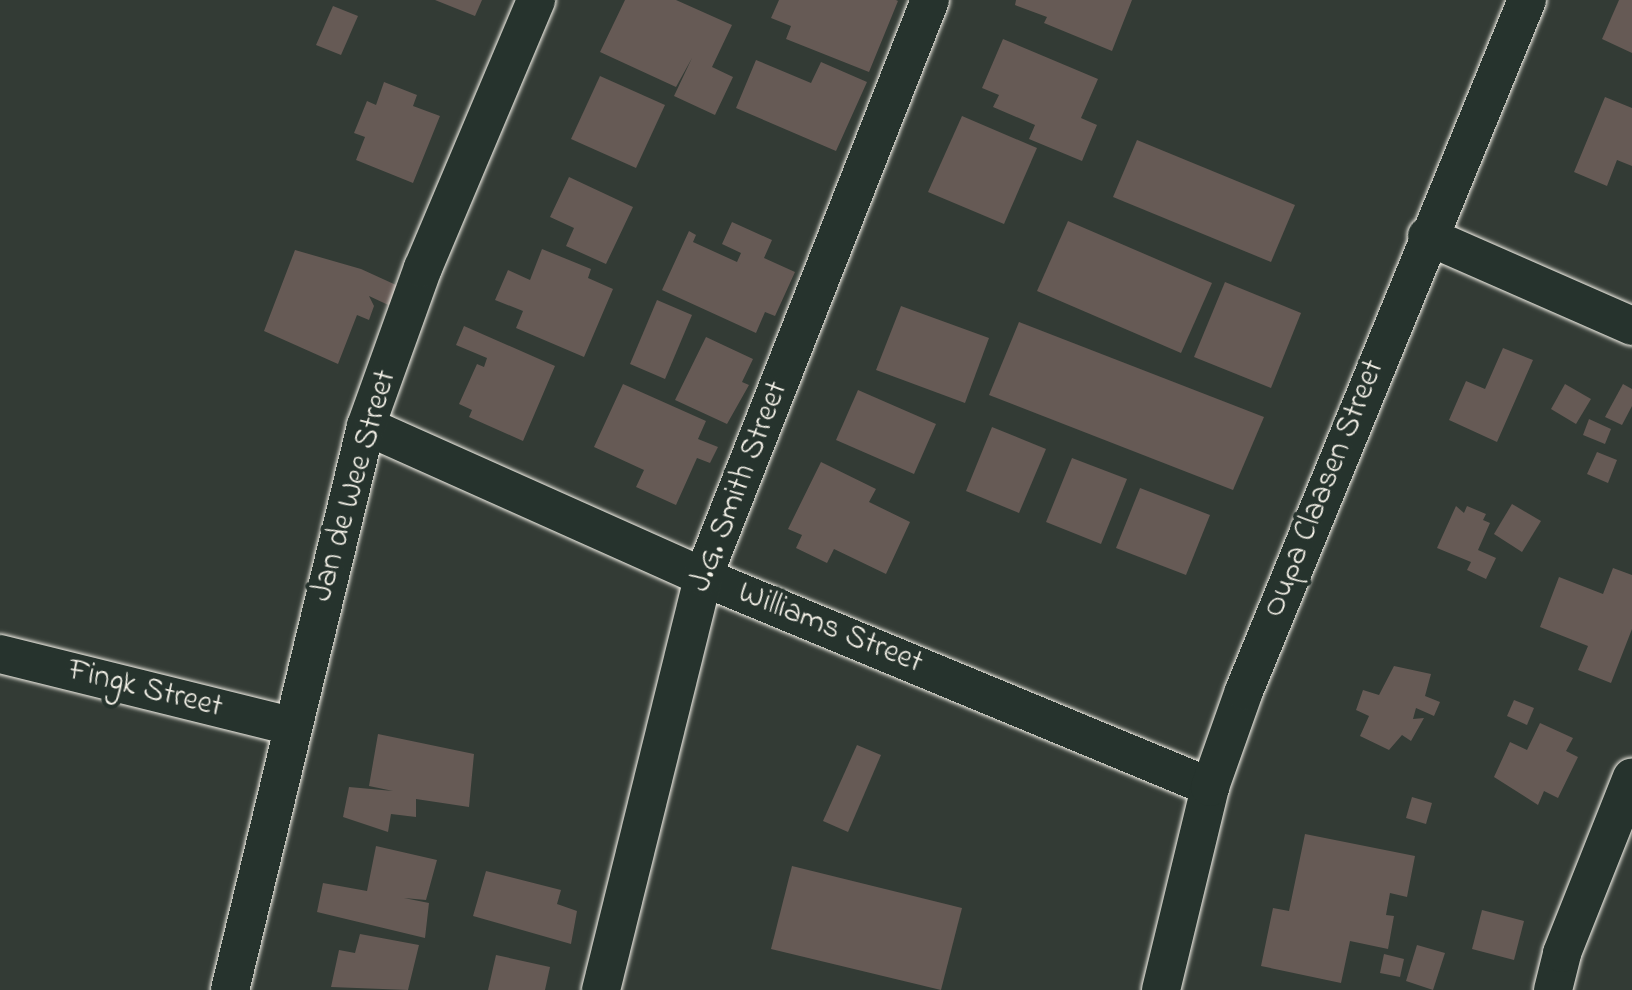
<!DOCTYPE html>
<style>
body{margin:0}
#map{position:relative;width:1632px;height:990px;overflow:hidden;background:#333b35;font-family:"Indie Flower",sans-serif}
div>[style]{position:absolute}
.building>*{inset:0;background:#665a55}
.roads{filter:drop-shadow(0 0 2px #f4f1e8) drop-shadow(0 0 2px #f4f1e8)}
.minor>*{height:38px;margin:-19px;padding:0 19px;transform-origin:19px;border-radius:19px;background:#26332d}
span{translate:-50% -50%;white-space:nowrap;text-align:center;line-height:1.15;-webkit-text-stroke:8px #26332d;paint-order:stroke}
.street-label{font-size:32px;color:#f4f1e8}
</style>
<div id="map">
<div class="building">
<i style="clip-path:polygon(435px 0,482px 0,475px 16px)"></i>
<i style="clip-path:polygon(625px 0,676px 0,732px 25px,712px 67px,733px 77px,715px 115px,674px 96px,692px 58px,676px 87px,600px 52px)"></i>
<i style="clip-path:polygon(779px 0,896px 0,898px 1px,869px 72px,786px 39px,791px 26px,771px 18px)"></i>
<i style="clip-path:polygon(1016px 0,1132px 0,1112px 51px,1044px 23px,1047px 17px,1015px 5px)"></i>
<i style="clip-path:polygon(1619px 0,1632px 0,1632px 53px,1602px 39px)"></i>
<i style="clip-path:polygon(333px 6px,358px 16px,341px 55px,316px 45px)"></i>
<i style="clip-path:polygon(1003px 39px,1098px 79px,1081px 118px,1097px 125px,1082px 161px,1029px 139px,1035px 125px,993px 107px,999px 95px,982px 88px)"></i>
<i style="clip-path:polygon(756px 60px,811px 83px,821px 62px,867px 82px,836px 151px,736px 108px)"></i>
<i style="clip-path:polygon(600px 76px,665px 105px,636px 168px,571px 139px)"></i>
<i style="clip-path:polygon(384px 82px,417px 95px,413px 106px,440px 116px,413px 183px,356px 160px,365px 137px,354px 133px,367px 101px,376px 105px)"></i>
<i style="clip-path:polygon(1605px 97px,1632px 108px,1632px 166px,1617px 160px,1607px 186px,1574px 172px)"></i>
<i style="clip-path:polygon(962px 116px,1037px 148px,1004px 224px,928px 192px)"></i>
<i style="clip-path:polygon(1137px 140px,1295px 205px,1271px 262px,1113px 197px)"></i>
<i style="clip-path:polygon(569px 177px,633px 207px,606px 264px,566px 246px,574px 228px,550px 217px)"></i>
<i style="clip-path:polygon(1068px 221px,1212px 283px,1181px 353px,1037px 291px)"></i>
<i style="clip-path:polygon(732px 222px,772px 240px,764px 258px,795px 272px,775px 316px,765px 312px,756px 333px,662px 290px,689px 231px,696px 235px,693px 242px,737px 262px,741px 253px,722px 244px)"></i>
<i style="clip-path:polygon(542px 249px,591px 269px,588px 278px,613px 289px,584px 357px,516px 328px,523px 311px,495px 300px,508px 270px,530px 280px)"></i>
<i style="clip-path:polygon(295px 250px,361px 269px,407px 290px,399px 310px,369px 296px,374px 306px,369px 320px,357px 315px,338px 364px,264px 331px)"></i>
<i style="clip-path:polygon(1225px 282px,1301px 313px,1271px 388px,1194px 357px)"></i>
<i style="clip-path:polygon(657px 300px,692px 315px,665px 379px,630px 364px)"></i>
<i style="clip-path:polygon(901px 306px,989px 338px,965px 403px,876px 370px)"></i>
<i style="clip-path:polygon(1019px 322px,1264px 417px,1233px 490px,989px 395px)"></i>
<i style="clip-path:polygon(464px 326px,555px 366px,523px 441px,469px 417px,472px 410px,459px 404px,477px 364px,484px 367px,487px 358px,456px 345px)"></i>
<i style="clip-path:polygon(706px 337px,753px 359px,742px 382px,749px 385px,727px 424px,675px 400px)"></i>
<i style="clip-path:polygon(1503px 348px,1533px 360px,1497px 442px,1449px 420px,1466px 381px,1485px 389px)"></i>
<i style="clip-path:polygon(623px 384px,706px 421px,698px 439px,718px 447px,710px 463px,697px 458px,676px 505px,636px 487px,644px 470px,594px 447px)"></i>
<i style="clip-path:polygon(1565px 384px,1591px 399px,1576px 424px,1551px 409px)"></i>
<i style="clip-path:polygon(1623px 384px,1632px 389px,1632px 406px,1622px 425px,1605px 417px)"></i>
<i style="clip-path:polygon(858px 390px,936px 424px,914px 474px,836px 440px)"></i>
<i style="clip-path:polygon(1589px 419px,1611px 429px,1605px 444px,1583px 435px)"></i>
<i style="clip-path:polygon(992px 427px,1046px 449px,1019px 513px,966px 491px)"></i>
<i style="clip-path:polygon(1597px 452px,1617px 460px,1608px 483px,1587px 474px)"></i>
<i style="clip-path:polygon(1072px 458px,1127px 479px,1101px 544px,1046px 522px)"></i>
<i style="clip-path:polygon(821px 462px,876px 489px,869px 502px,910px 522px,886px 574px,834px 549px,827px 563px,796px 548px,802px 535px,788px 529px)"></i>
<i style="clip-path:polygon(1140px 488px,1210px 515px,1186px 575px,1116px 548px)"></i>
<i style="clip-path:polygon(1512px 504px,1541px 521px,1522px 552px,1494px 534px)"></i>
<i style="clip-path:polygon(1456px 506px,1464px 513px,1467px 506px,1486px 514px,1483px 520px,1490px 523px,1478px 550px,1496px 558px,1486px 579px,1467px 570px,1471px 562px,1437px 548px)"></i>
<i style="clip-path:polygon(1613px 568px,1632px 575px,1632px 629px,1611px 683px,1578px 670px,1588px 646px,1540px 627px,1559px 577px,1603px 594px)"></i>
<i style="clip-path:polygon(1394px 666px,1431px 674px,1425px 696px,1440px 702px,1434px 716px,1416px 708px,1413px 719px,1424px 718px,1411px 741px,1402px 735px,1389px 750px,1360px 736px,1369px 716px,1356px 710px,1363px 690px,1379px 695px)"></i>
<i style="clip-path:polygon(1514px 700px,1534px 708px,1527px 725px,1507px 716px)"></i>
<i style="clip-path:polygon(1540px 723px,1573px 738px,1566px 751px,1578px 757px,1558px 798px,1544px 791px,1538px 805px,1494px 777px,1510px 742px,1527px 750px)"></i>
<i style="clip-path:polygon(378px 734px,474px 754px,469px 807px,416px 799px,416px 817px,391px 814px,388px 832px,343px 817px,349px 787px,393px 791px,369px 786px)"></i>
<i style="clip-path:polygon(857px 745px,881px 755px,848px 832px,823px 821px)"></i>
<i style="clip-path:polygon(1412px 797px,1432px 803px,1426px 824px,1406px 818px)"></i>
<i style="clip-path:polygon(1305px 834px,1415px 856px,1407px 897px,1390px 893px,1386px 915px,1394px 916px,1388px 949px,1350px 941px,1341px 983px,1261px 966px,1273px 908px,1289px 911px)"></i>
<i style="clip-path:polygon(376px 846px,437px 860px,426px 900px,404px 898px,429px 903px,425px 938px,317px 912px,323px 883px,367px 891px)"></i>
<i style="clip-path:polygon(792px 866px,962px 908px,941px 990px,771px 949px)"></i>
<i style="clip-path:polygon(486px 871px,561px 890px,557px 904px,577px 911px,571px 944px,473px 916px)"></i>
<i style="clip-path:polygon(1482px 910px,1524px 921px,1514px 960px,1472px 949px)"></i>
<i style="clip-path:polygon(360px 934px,419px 945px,408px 990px,331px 987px,339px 950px,355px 953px)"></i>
<i style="clip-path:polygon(1417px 945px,1445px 953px,1433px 990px,1406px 981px)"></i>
<i style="clip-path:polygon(1384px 954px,1404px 959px,1400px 977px,1380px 973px)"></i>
<i style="clip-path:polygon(496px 955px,550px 967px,545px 990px,488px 990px)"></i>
</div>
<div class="roads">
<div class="minor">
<i style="left:1427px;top:236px;width:224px;rotate:23.7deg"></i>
<i style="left:366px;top:426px;width:369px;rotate:24.1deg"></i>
<i style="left:703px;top:577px;width:549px;rotate:22.5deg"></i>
<i style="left:0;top:654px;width:300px;rotate:13.9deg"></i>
<i style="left:230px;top:990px;width:580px;rotate:-76.44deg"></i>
<i style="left:366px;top:426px;width:168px;rotate:-70.2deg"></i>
<i style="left:423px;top:268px;width:291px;rotate:-67.1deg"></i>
<i style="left:601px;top:990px;width:425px;rotate:-76.1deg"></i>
<i style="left:703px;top:577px;width:620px;rotate:-68.52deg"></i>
<i style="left:1161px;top:990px;width:209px;rotate:-76.4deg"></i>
<i style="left:1210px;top:787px;width:102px;rotate:-70.5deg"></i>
<i style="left:1244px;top:691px;width:747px;rotate:-67.73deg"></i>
<i style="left:1553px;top:990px;width:38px;rotate:-76deg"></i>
<i style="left:1562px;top:953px;width:189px;rotate:-68.3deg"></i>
</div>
</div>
<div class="street-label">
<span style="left:355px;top:486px;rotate:-74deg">Jan de Wee Street</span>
<span style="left:740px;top:487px;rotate:-69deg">J.G. Smith Street</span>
<span style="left:1325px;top:489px;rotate:-68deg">Oupa Claasen Street</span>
<span style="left:830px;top:629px;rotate:22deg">Williams Street</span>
<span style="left:145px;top:690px;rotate:14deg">Fingk Street</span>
</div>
</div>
